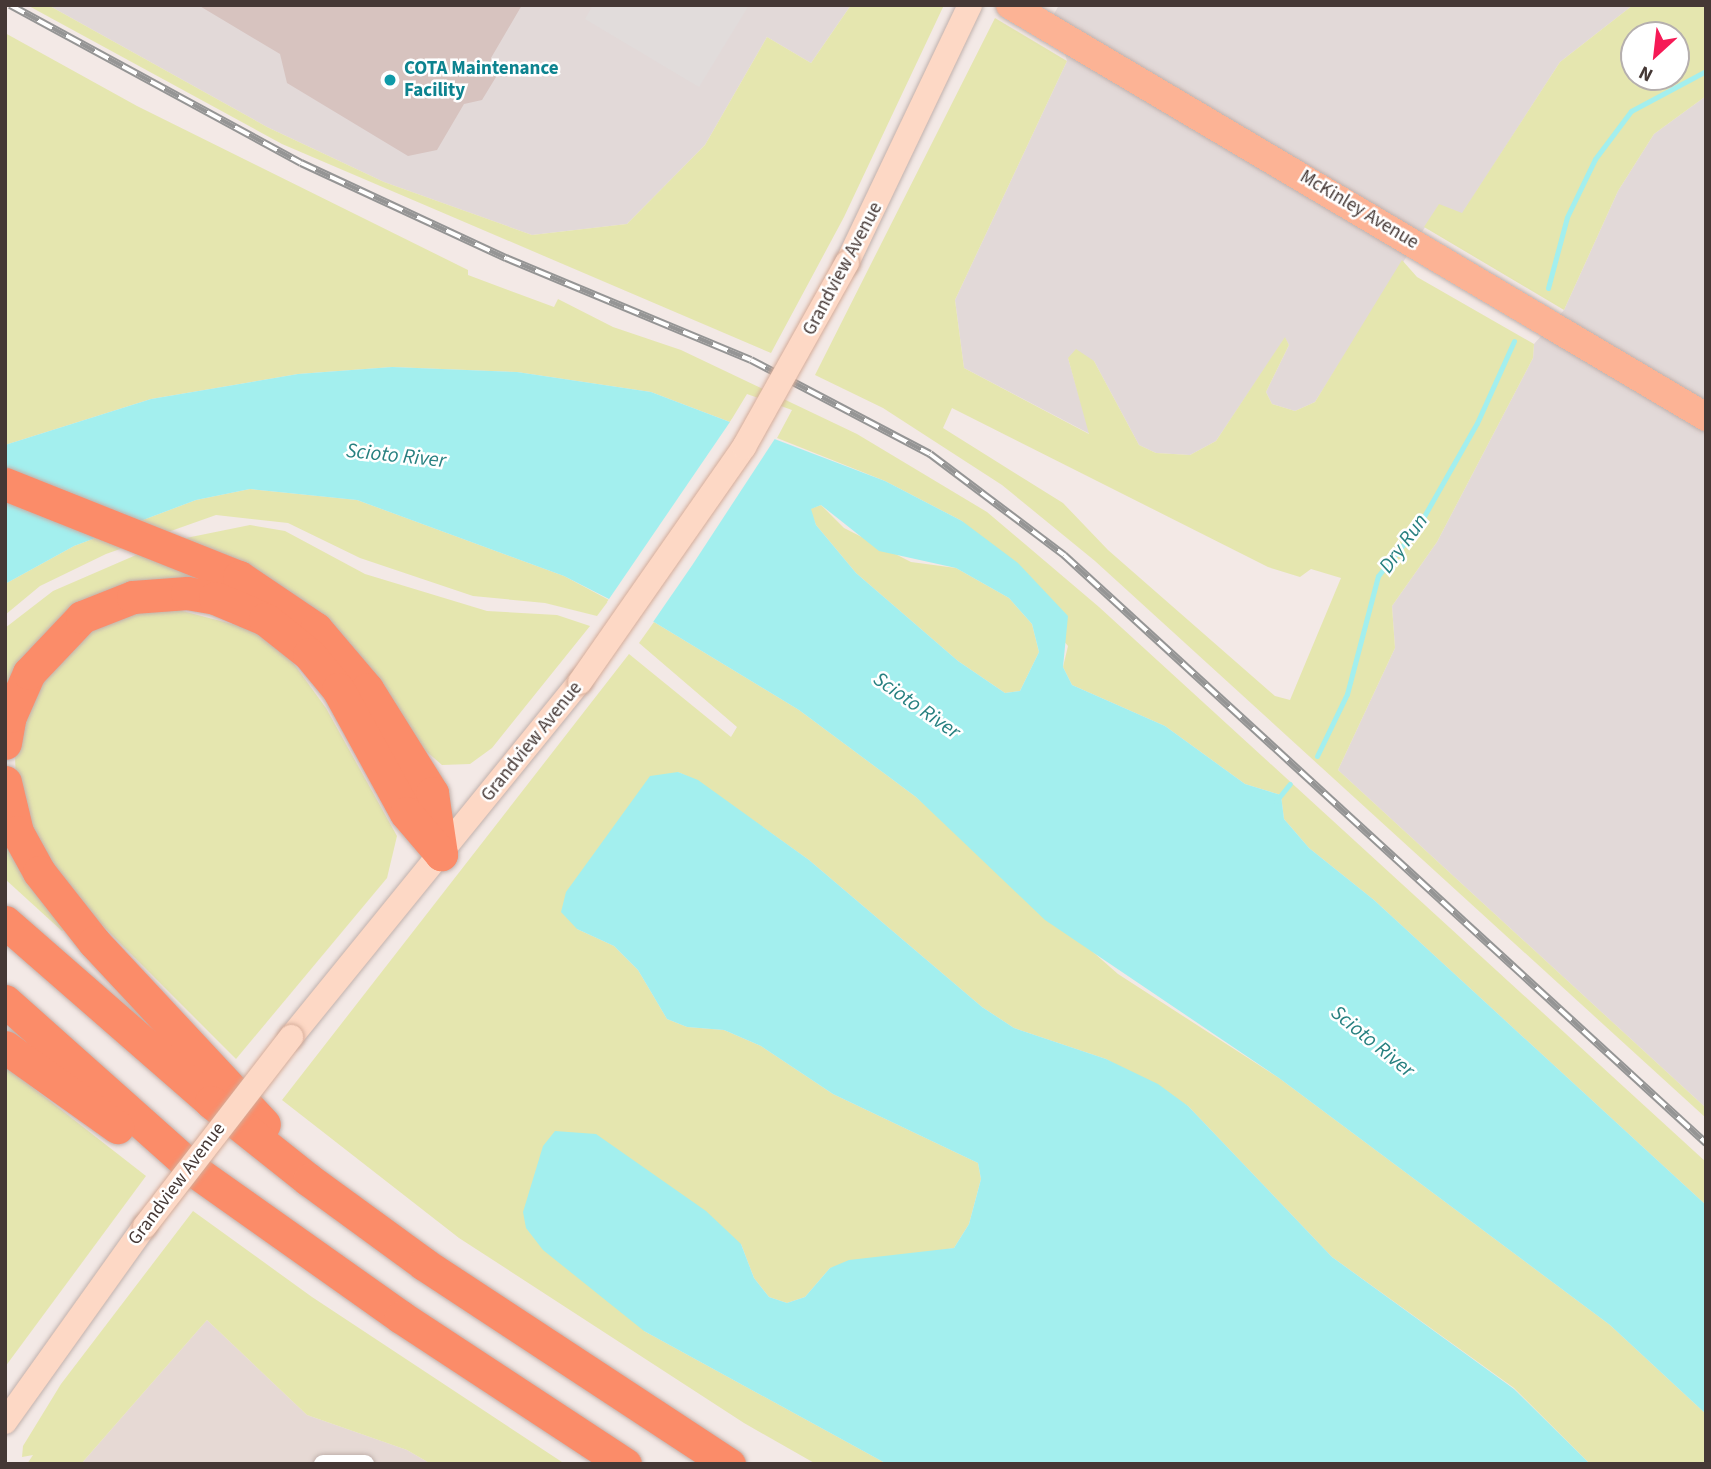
<!DOCTYPE html>
<style>
body{margin:0}
#map{position:relative;width:1711px;height:1469px;overflow:hidden;background:#f3e9e6;font-family:"Source Sans 3",sans-serif}
div>[style]{position:absolute}
.residential>*{inset:0;background:#e6d9d4}
.industrial>*{inset:0;background:#e2d9d8}
.green>*{inset:0;background:#e5e6af}
.parking>*{inset:0;background:#e1dcdb}
.water>*{inset:0;background:#a3efee}
.pier>*{inset:0;background:#f3e9e6}
.stream>*{height:5px;margin:-2.5px;padding:0 2.5px;transform-origin:2.5px;border-radius:2.5px;background:#a3efee}
.building>*{inset:0;background:#d7c3bf}
.roads{filter:drop-shadow(0 0 2px #c1b1ac) drop-shadow(0 0 2px #c1b1ac)}
.street>*{height:18px;margin:-9px;padding:0 9px;transform-origin:9px;border-radius:9px;background:#fff}
.secondary>*{height:24px;margin:-12px;padding:0 12px;transform-origin:12px;border-radius:12px;background:#fdd8c5}
.primary>*{height:28px;margin:-14px;padding:0 14px;transform-origin:14px;border-radius:14px;background:#fcb395}
.highway>*{height:33px;margin:-16.5px;padding:0 16.5px;transform-origin:16.5px;border-radius:16.5px;background:#fb8c69}
.rail>*{height:8px;margin-top:-4px;transform-origin:0;background:repeating-linear-gradient(90deg,#fff 0 16px,#959595 0 32px);box-sizing:border-box;border-block:2px solid #959595}
.bridges{filter:drop-shadow(0 0 2px #d5ac99) drop-shadow(0 0 2px #d5ac99)}
.secondary-bridge>*{height:24px;margin:-12px;padding:0 12px;transform-origin:12px;border-radius:12px;background:#fdd8c5}
.dots>*{width:19px;height:19px;translate:-50% -50%;box-sizing:border-box;border:4px solid #fff;border-radius:50%}
span{translate:-50% -50%;white-space:nowrap;text-align:center;line-height:1.15;-webkit-text-stroke:5px #fff;paint-order:stroke}
.culture-label{font-size:19px;color:#0d838f;font-weight:700}
.left{translate:0 -50%;text-align:left}
.street-label{font-size:19px;color:#453835}
.water-label{font-size:21px;color:#278080;font-style:italic}
.frame{position:absolute;inset:0;border:7px solid #453835;pointer-events:none}
.north{position:absolute;left:1620px;top:21px;width:70px;height:70px;box-sizing:border-box;background:#fff;border:2px solid #b5afae;border-radius:50%;rotate:207deg;font-size:19px;font-weight:700;line-height:28px;text-align:center;color:#453835}
.north::after{content:'';display:block;margin:auto;width:24px;height:32px;background:#f61a56;clip-path:polygon(50% 0,100% 100%,50% 72%,0 100%)}
</style>
<div id="map">
<div class="residential">
<i style="clip-path:polygon(207px 1320px,307px 1415px,407px 1450px,431px 1464px,81px 1464px)"></i>
</div>
<div class="industrial">
<i style="clip-path:polygon(48px 5px,851px 5px,811px 63px,767px 37px,705px 145px,627px 224px,532px 235px,384px 182px,267px 127px)"></i>
<i style="clip-path:polygon(1059px 5px,1633px 5px,1560px 62px,1462px 214px,1439px 205px,1315px 402px,1295px 411px,1272px 404px,1266px 392px,1289px 345px,1285px 338px,1216px 441px,1190px 455px,1156px 453px,1139px 445px,1094px 361px,1068px 358px,1090px 434px,964px 368px,955px 300px,1067px 61px,1054px 14px)"></i>
<i style="clip-path:polygon(1706px 96px,1706px 1108px,1338px 770px,1395px 648px,1392px 606px,1437px 542px,1533px 358px,1534px 344px,1564px 310px,1618px 191px,1654px 134px)"></i>
</div>
<div class="green">
<i style="clip-path:polygon(27px 5px,48px 5px,267px 127px,384px 182px,532px 235px,627px 224px,705px 145px,767px 37px,811px 63px,851px 5px,944px 5px,844px 217px,771px 353px,282px 144px)"></i>
<i style="clip-path:polygon(evenodd,1633px 5px,1706px 5px,1706px 96px,1654px 134px,1618px 191px,1564px 310px,1424px 227px,1439px 204px,1462px 213px,1560px 62px,1633px 5px,1634px 35px,1676px 35px,1676px 77px,1634px 77px,1634px 35px)"></i>
<i style="clip-path:polygon(evenodd,995px 18px,1067px 61px,955px 300px,964px 368px,1089px 434px,1068px 358px,1076px 349px,1094px 361px,1139px 445px,1156px 453px,1190px 455px,1216px 441px,1285px 337px,1289px 345px,1266px 392px,1272px 404px,1295px 411px,1315px 402px,1402px 260px,1417px 277px,1534px 344px,1533px 358px,1437px 542px,1392px 606px,1395px 648px,1338px 770px,1706px 1108px,1706px 1118px,1095px 561px,1002px 485px,883px 408px,815px 375px,995px 18px,952px 408px,1268px 567px,1300px 577px,1311px 569px,1341px 578px,1290px 700px,1275px 696px,1108px 550px,1063px 503px,943px 428px,952px 408px)"></i>
<i style="clip-path:polygon(5px 33px,137px 106px,468px 270px,468px 275px,554px 307px,558px 299px,613px 327px,681px 350px,857px 434px,987px 512px,1099px 607px,1706px 1162px,1706px 1205px,1374px 900px,1309px 848px,1284px 819px,1281px 795px,1245px 784px,1165px 726px,1072px 685px,1063px 667px,1068px 646px,962px 521px,885px 481px,777px 438px,792px 410px,747px 394px,730px 422px,651px 392px,517px 372px,392px 367px,298px 374px,151px 399px,5px 445px)"></i>
<i style="clip-path:polygon(250px 489px,357px 500px,564px 576px,609px 600px,597px 616px,545px 603px,473px 596px,360px 558px,288px 523px,216px 515px,106px 554px,40px 586px,5px 615px,5px 584px,74px 546px,196px 500px)"></i>
<i style="clip-path:polygon(821px 505px,844px 528px,911px 562px,956px 568px,1009px 598px,1032px 624px,1039px 652px,1020px 691px,1005px 693px,958px 661px,856px 573px,816px 525px,810px 509px)"></i>
<i style="clip-path:polygon(250px 525px,285px 531px,365px 574px,487px 611px,557px 615px,590px 626px,492px 748px,470px 764px,442px 765px,181px 539px)"></i>
<i style="clip-path:polygon(143px 552px,220px 582px,151px 585px,5px 694px,5px 628px,53px 591px)"></i>
<i style="clip-path:polygon(175px 609px,251px 629px,291px 660px,326px 708px,397px 836px,387px 878px,236px 1059px,73px 896px,46px 860px,16px 786px,15px 755px,35px 687px,94px 628px,121px 615px)"></i>
<i style="clip-path:polygon(654px 622px,799px 710px,916px 797px,1118px 974px,1279px 1078px,1610px 1325px,1706px 1414px,1706px 1464px,1590px 1464px,1514px 1388px,1332px 1257px,1188px 1106px,1106px 1059px,1014px 1028px,982px 1007px,809px 860px,698px 781px,678px 772px,577px 929px,614px 946px,638px 970px,667px 1019px,687px 1027px,724px 1030px,761px 1046px,833px 1094px,978px 1163px,981px 1179px,969px 1224px,954px 1248px,830px 1268px,805px 1297px,787px 1303px,769px 1297px,754px 1278px,741px 1244px,644px 1331px,887px 1464px,816px 1464px,744px 1423px,459px 1238px,282px 1100px,629px 654px,731px 737px,737px 727px,639px 643px)"></i>
<i style="clip-path:polygon(5px 832px,68px 927px,62px 931px,5px 879px)"></i>
<i style="clip-path:polygon(5px 1066px,146px 1176px,5px 1367px)"></i>
<i style="clip-path:polygon(193px 1211px,312px 1297px,565px 1464px,431px 1464px,407px 1450px,307px 1415px,207px 1320px,81px 1464px,27px 1464px,33px 1455px,22px 1457px,23px 1446px,61px 1384px)"></i>
</div>
<div class="parking">
<i style="clip-path:polygon(593px 5px,749px 5px,699px 87px,585px 19px)"></i>
</div>
<div class="water">
<i style="clip-path:polygon(evenodd,392px 367px,517px 372px,651px 392px,885px 481px,962px 521px,1018px 563px,1068px 616px,1063px 667px,1072px 685px,1165px 726px,1245px 784px,1281px 795px,1284px 819px,1309px 848px,1374px 900px,1706px 1205px,1706px 1414px,1610px 1325px,1279px 1078px,1045px 920px,916px 797px,799px 710px,654px 622px,564px 576px,357px 500px,250px 489px,196px 500px,74px 546px,5px 584px,5px 445px,151px 399px,298px 374px,392px 367px,821px 505px,879px 551px,956px 568px,1009px 598px,1032px 624px,1039px 652px,1020px 691px,1005px 693px,958px 661px,856px 573px,816px 525px,811px 509px,821px 505px)"></i>
<i style="clip-path:polygon(678px 772px,698px 780px,809px 860px,982px 1007px,1014px 1028px,1106px 1059px,1158px 1084px,1188px 1106px,1332px 1257px,1514px 1389px,1590px 1464px,887px 1464px,644px 1331px,543px 1250px,526px 1228px,523px 1212px,543px 1146px,555px 1131px,596px 1134px,706px 1211px,741px 1244px,754px 1278px,769px 1297px,787px 1303px,805px 1297px,830px 1268px,849px 1260px,954px 1248px,969px 1224px,981px 1179px,978px 1163px,833px 1094px,761px 1046px,724px 1030px,687px 1027px,667px 1019px,638px 970px,614px 946px,577px 929px,561px 912px,566px 892px,650px 776px)"></i>
</div>
<div class="pier">
<i style="clip-path:polygon(732px 419px,778px 434px,693px 564px,651px 625px,607px 602px)"></i>
</div>
<div class="stream">
<i style="left:1548px;top:288px;width:73px;rotate:-75deg"></i>
<i style="left:1567px;top:217px;width:64px;rotate:-64.2deg"></i>
<i style="left:1595px;top:159px;width:60px;rotate:-53.1deg"></i>
<i style="left:1631px;top:111px;width:85px;rotate:-28.1deg"></i>
<i style="left:1317px;top:756px;width:69px;rotate:-64.2deg"></i>
<i style="left:1347px;top:694px;width:122px;rotate:-75.3deg"></i>
<i style="left:1378px;top:576px;width:65px;rotate:-51.2deg"></i>
<i style="left:1419px;top:525px;width:117px;rotate:-60.4deg"></i>
<i style="left:1477px;top:423px;width:90px;rotate:-65.7deg"></i>
<i style="left:1276px;top:801px;width:22px;rotate:-51deg"></i>
</div>
<div class="building">
<i style="clip-path:polygon(198px 5px,522px 5px,491px 58px,496px 77px,482px 100px,464px 104px,437px 150px,408px 156px,287px 83px,280px 54px)"></i>
</div>
<div class="roads">
<div class="street">
<i style="left:323px;top:1464px;width:42px"></i>
</div>
<div class="secondary">
<i style="left:847px;top:263px;width:286px;rotate:-64.5deg"></i>
<i style="left:291px;top:1037px;width:458px;rotate:-50.9deg"></i>
<i style="left:5px;top:1422px;width:241px;rotate:-54.5deg"></i>
</div>
<div class="primary">
<i style="left:1010px;top:5px;width:809px;rotate:30.62deg"></i>
</div>
<div class="highway">
<i style="left:5px;top:484px;width:252px;rotate:21.7deg"></i>
<i style="left:239px;top:577px;width:93px;rotate:34deg"></i>
<i style="left:316px;top:629px;width:79px;rotate:49.6deg"></i>
<i style="left:367px;top:689px;width:123px;rotate:58deg"></i>
<i style="left:432px;top:793px;width:62px;rotate:81.6deg"></i>
<i style="left:5px;top:743px;width:27px;rotate:-80deg"></i>
<i style="left:10px;top:716px;width:47px;rotate:-66.2deg"></i>
<i style="left:29px;top:673px;width:77px;rotate:-46.6deg"></i>
<i style="left:82px;top:617px;width:55px;rotate:-21.4deg"></i>
<i style="left:133px;top:597px;width:54px;rotate:-4.2deg"></i>
<i style="left:187px;top:593px;width:28px;rotate:10deg"></i>
<i style="left:215px;top:598px;width:54px;rotate:22.8deg"></i>
<i style="left:265px;top:619px;width:56px;rotate:38.5deg"></i>
<i style="left:309px;top:654px;width:45px;rotate:50.4deg"></i>
<i style="left:338px;top:689px;width:141px;rotate:61.3deg"></i>
<i style="left:406px;top:813px;width:54px;rotate:49.5deg"></i>
<i style="left:5px;top:782px;width:51px;rotate:76.5deg"></i>
<i style="left:17px;top:832px;width:46px;rotate:61.2deg"></i>
<i style="left:39px;top:872px;width:89px;rotate:51.8deg"></i>
<i style="left:94px;top:942px;width:249px;rotate:47deg"></i>
<i style="left:5px;top:922px;width:274px;rotate:41.1deg"></i>
<i style="left:211px;top:1102px;width:125px;rotate:38.5deg"></i>
<i style="left:309px;top:1180px;width:142px;rotate:36.1deg"></i>
<i style="left:424px;top:1264px;width:365px;rotate:33.3deg"></i>
<i style="left:5px;top:1001px;width:260px;rotate:41.7deg"></i>
<i style="left:199px;top:1174px;width:247px;rotate:35.3deg"></i>
<i style="left:401px;top:1317px;width:268px;rotate:33.3deg"></i>
<i style="left:5px;top:1047px;width:138px;rotate:35.5deg"></i>
</div>
</div>
<div class="rail">
<i style="left:10px;top:5px;width:331px;rotate:28.5deg"></i>
<i style="left:301px;top:163px;width:226px;rotate:24.9deg"></i>
<i style="left:506px;top:258px;width:265px;rotate:22.6deg"></i>
<i style="left:751px;top:360px;width:202px;rotate:27.7deg"></i>
<i style="left:930px;top:454px;width:168px;rotate:37deg"></i>
<i style="left:1064px;top:555px;width:871px;rotate:42.49deg"></i>
</div>
<div class="bridges">
<div class="secondary-bridge">
<i style="left:580px;top:682px;width:287px;rotate:-55.1deg"></i>
<i style="left:744px;top:447px;width:211px;rotate:-60.8deg"></i>
<i style="left:145px;top:1226px;width:239px;rotate:-52.3deg"></i>
</div>
</div>
<div class="dots">
<i style="left:390px;top:80px;background:#0f9aa8"></i>
</div>
<div class="culture-label">
<span class="left" style="left:404px;top:80px">COTA Maintenance<br>Facility</span>
</div>
<div class="street-label">
<span style="left:1359px;top:210px;rotate:31deg">McKinley Avenue</span>
<span style="left:843px;top:269px;rotate:-62deg">Grandview Avenue</span>
<span style="left:532px;top:742px;rotate:-51deg">Grandview Avenue</span>
<span style="left:177px;top:1184px;rotate:-53deg">Grandview Avenue</span>
</div>
<div class="water-label">
<span style="left:396px;top:455px;rotate:6deg">Scioto River</span>
<span style="left:1403px;top:543px;rotate:-54deg">Dry Run</span>
<span style="left:917px;top:705px;rotate:35deg">Scioto River</span>
<span style="left:1373px;top:1041px;rotate:39deg">Scioto River</span>
</div>
<div class="frame"></div>
<div class="north">N</div>
</div>
